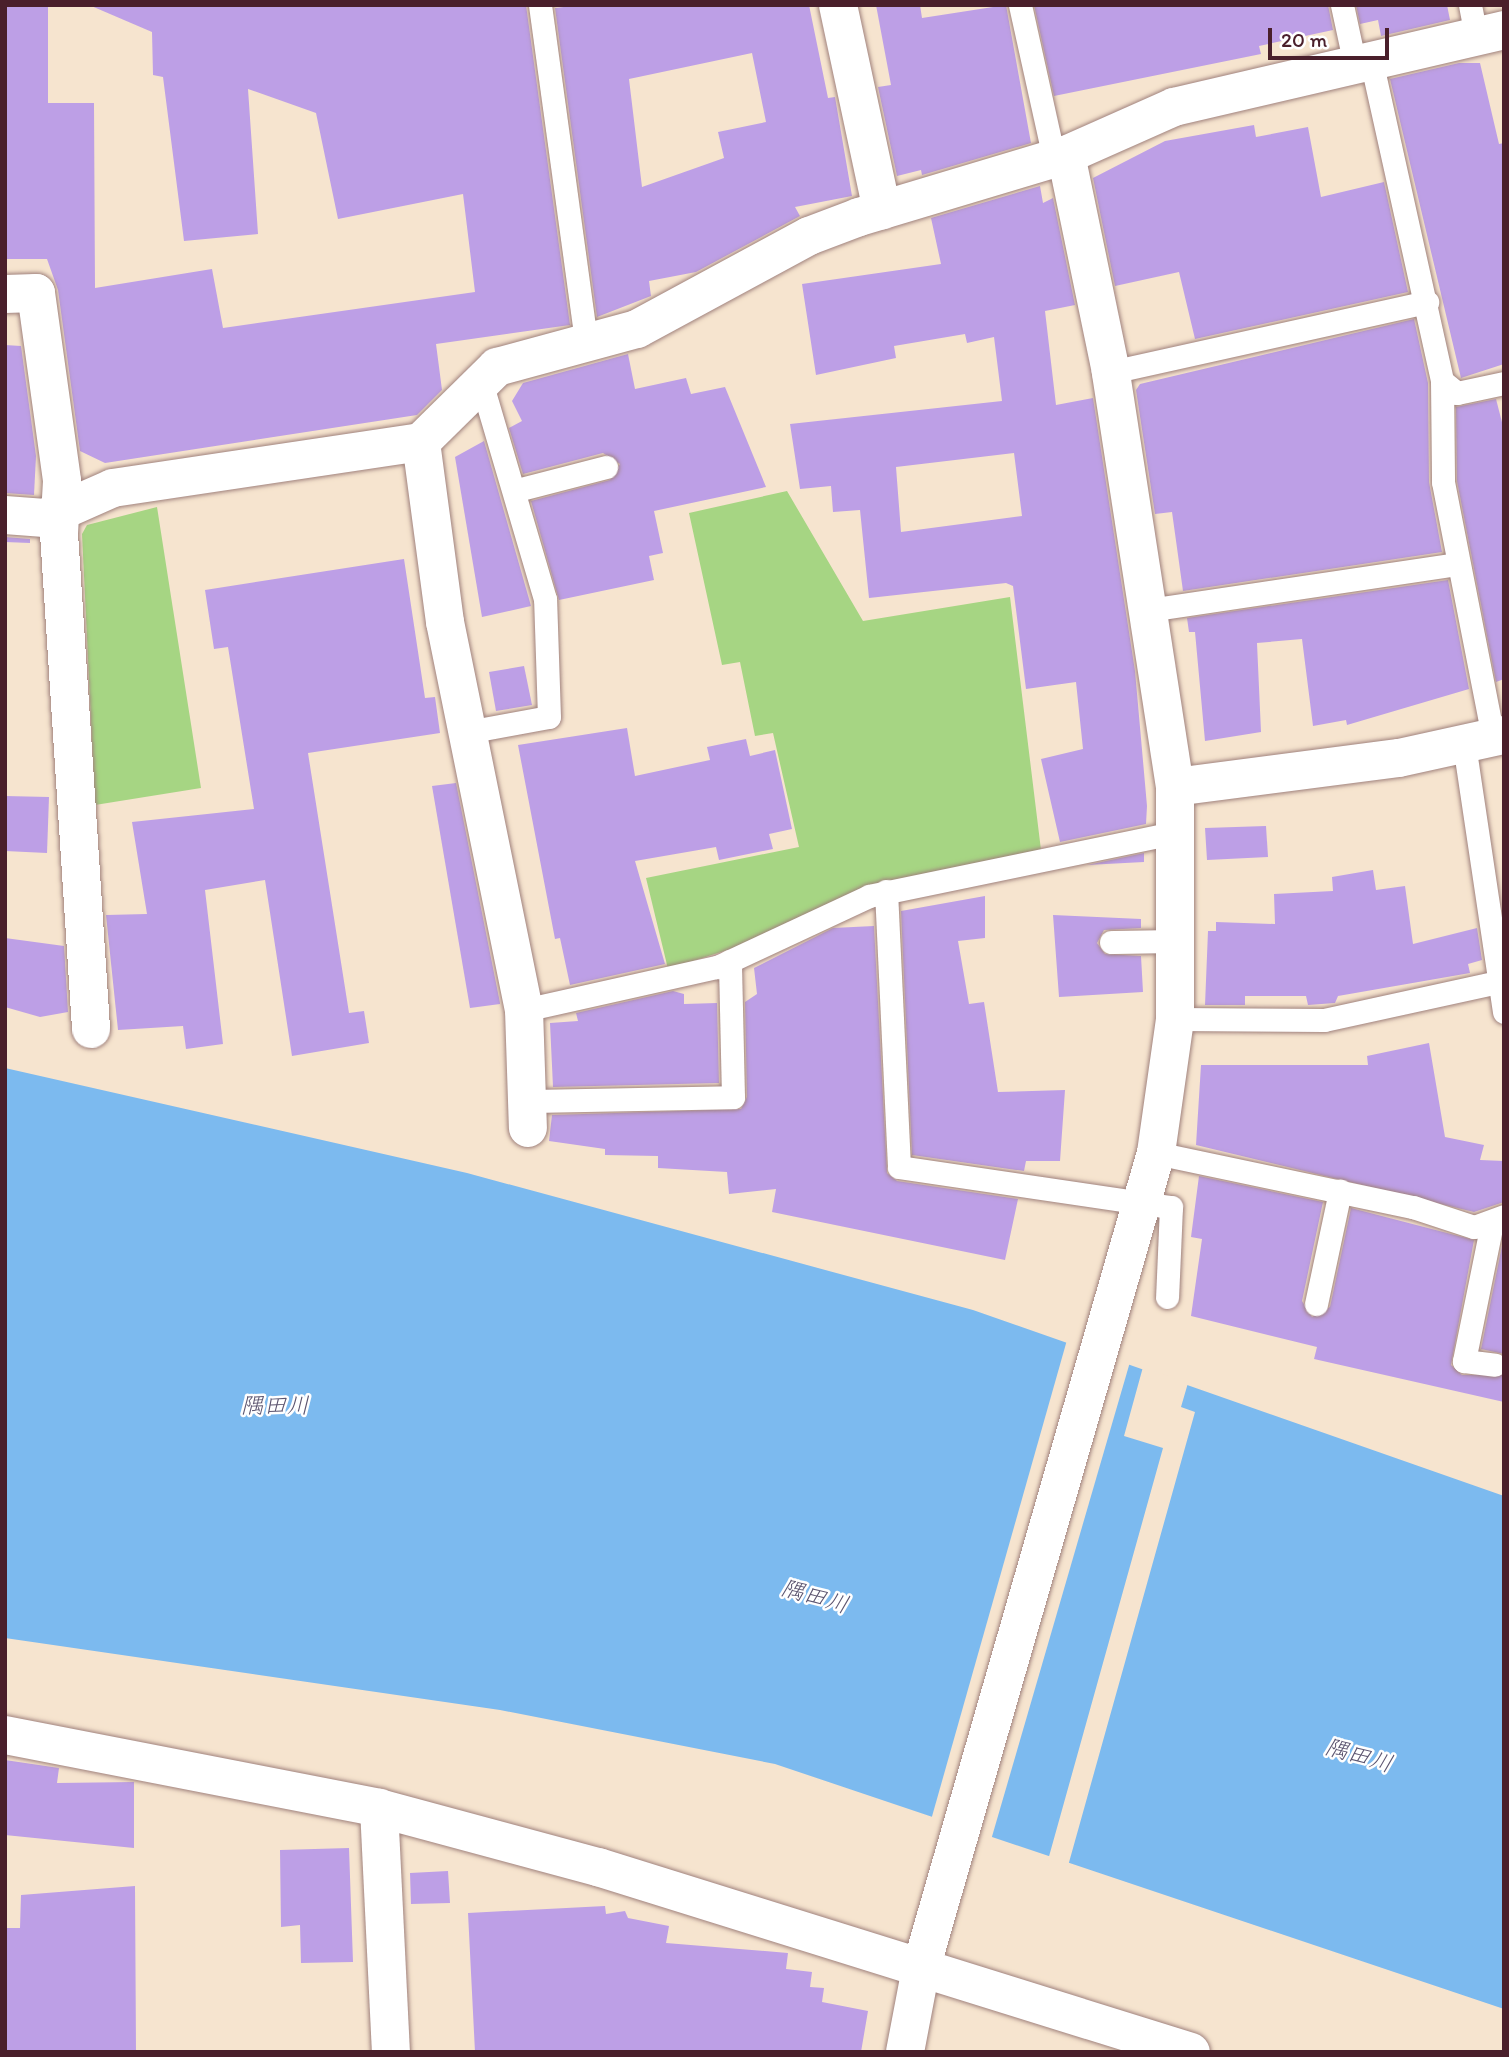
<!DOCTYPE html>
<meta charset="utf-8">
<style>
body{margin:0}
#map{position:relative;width:1509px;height:2057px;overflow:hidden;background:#f6e4cf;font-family:Itim,"Klee One",sans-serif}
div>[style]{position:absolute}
.green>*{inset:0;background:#a6d583}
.water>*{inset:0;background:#7cbaef}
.pier>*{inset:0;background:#f6e4cf}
.building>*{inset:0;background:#bd9fe6}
.roads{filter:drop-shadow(0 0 2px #a0827d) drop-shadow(0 0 2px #a0827d)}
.service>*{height:23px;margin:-11.5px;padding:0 11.5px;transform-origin:11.5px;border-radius:11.5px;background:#fff}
.minor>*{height:38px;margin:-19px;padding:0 19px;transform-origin:19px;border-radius:19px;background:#fff}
.tertiary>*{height:38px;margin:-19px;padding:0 19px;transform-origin:19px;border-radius:19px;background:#fff}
span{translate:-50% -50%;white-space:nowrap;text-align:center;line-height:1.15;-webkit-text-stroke:5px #fff;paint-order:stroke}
.water-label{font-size:23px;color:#5c5570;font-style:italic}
.frame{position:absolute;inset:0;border:7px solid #4a1f2b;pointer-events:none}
.scale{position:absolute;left:1268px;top:28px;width:121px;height:32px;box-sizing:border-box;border:4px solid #4a1f2b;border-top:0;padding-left:9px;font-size:21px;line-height:24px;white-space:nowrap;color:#4a1f2b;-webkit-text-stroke:5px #fff;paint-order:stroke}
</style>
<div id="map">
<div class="green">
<i style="clip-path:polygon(787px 491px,863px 621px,1010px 597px,1041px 850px,668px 969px,646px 878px,799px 847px,773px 733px,755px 736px,740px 662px,722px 665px,689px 513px)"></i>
<i style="clip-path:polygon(157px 507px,201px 788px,95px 805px,82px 534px,87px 525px)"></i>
</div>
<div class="water">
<i style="clip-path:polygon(5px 1068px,467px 1173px,973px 1310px,1504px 1496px,1504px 2009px,775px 1764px,500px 1710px,5px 1638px)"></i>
</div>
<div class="pier">
<i style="clip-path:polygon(1067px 1340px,1130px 1362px,991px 1840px,931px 1820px)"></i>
<i style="clip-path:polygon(1143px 1367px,1188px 1383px,1181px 1407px,1195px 1412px,1068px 1866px,1048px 1860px,1163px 1448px,1124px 1436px)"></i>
</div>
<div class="building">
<i style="clip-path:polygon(5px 5px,48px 5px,48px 103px,94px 103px,95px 288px,212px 269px,223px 328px,475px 292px,463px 194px,338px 219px,316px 113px,248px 89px,258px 234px,184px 241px,163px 77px,153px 75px,152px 32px,89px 5px,526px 5px,570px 325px,436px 344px,442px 390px,417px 415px,105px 463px,80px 451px,58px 290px,47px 259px,5px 259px)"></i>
<i style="clip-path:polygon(evenodd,581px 5px,809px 5px,828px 98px,835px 97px,852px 196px,795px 207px,800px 216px,696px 272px,649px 281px,651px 296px,597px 317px,555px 8px,581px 5px,752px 53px,766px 122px,718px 132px,724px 158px,642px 187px,629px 79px,752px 53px)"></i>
<i style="clip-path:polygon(876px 5px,920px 5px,922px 18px,1006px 5px,1031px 143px,922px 175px,921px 170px,897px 176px,878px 87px,891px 85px)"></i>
<i style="clip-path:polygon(1034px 5px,1328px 5px,1333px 30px,1259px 46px,1261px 54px,1054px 96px)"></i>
<i style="clip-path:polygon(1356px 5px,1447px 5px,1450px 20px,1381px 36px,1378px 20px,1360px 24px)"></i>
<i style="clip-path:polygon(1459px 63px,1480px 63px,1499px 144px,1504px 143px,1504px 364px,1461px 378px,1390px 79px)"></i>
<i style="clip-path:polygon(1254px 125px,1256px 137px,1308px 127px,1321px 197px,1384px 182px,1408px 292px,1195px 339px,1179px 272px,1115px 286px,1093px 178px,1165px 141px)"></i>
<i style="clip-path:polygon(evenodd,1040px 186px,1043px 203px,1053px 198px,1075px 305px,1045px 311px,1056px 405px,1093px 398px,1135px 671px,1147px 806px,1146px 824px,1060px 842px,1041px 759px,1083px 749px,1076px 682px,1026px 689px,1013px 586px,1006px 583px,869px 598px,860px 510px,833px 512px,831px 486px,800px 489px,790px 424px,1002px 401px,994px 337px,967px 343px,965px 334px,894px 346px,896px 358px,816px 375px,802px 284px,941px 264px,931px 218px,1040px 186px,1014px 453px,1022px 516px,901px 532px,896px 467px,1014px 453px)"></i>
<i style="clip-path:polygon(1414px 319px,1428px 383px,1429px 482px,1442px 552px,1183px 591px,1172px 512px,1155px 514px,1136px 390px,1140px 384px)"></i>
<i style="clip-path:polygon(5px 345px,21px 346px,36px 456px,34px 495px,5px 493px)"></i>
<i style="clip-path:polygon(628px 354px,635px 389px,686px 378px,691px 394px,725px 387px,766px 487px,654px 511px,663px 553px,649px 556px,654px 580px,559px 600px,531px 501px,610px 480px,620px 464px,603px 453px,523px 474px,509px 428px,522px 421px,512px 401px,523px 383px)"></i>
<i style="clip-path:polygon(1496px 399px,1504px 430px,1504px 679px,1496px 682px,1457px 481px,1456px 407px)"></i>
<i style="clip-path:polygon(484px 441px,531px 606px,482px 617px,455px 457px)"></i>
<i style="clip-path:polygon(5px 537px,30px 539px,30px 543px,5px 542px)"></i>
<i style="clip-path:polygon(404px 559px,425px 698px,435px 697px,440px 733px,308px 753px,349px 1013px,364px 1011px,369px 1043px,292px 1056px,265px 880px,205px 890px,223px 1044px,186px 1049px,183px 1026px,118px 1030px,106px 915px,147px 914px,132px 822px,254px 809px,228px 647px,214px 649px,205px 590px)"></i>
<i style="clip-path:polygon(1448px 580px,1469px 689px,1347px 725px,1346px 720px,1313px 726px,1302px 639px,1257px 643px,1261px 732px,1205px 741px,1195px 632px,1189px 632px,1187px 618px)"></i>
<i style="clip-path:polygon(524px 666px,532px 705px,496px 711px,489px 672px)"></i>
<i style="clip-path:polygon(627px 728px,635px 776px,710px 760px,707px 747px,746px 739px,750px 756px,775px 750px,792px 829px,769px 834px,773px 849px,719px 860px,716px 847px,635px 861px,665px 964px,570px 985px,560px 938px,555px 939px,518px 745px)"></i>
<i style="clip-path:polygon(456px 783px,500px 1003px,500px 1004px,470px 1008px,432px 786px)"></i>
<i style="clip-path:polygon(5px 796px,49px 797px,47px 853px,5px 851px)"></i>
<i style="clip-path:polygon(1266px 826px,1268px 857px,1207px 860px,1205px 828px)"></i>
<i style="clip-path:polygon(1144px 853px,1144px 862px,1087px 865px)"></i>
<i style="clip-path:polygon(1373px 870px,1376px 890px,1405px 886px,1413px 944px,1477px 928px,1482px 960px,1468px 964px,1470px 973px,1338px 996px,1335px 1003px,1308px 1005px,1306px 996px,1245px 996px,1245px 1005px,1205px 1005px,1208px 931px,1216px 931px,1216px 922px,1275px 924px,1274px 894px,1333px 891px,1332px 877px)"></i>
<i style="clip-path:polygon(985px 896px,985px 938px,958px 941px,969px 1004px,984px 1002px,998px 1092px,1065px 1090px,1060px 1161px,1026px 1161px,1024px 1171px,912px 1155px,901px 911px)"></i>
<i style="clip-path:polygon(1053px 915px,1141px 919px,1141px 928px,1104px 930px,1097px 943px,1105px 954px,1141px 956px,1143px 992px,1059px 997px)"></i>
<i style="clip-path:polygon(874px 926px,887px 1173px,897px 1181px,1018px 1199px,1005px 1260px,772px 1212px,776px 1189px,729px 1194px,727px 1172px,658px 1168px,658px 1156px,605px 1155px,605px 1149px,549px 1141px,552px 1115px,741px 1109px,747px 1097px,745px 1002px,757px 994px,754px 968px,833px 928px)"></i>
<i style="clip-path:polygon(5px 938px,64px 946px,68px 1012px,40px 1017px,5px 1007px)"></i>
<i style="clip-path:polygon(673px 991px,684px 994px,684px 1004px,717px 1003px,719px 1083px,553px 1087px,550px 1023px,578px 1021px,576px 1013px)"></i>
<i style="clip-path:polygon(1429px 1043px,1445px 1137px,1484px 1145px,1480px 1160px,1504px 1161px,1504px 1202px,1474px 1212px,1196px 1145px,1201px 1065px,1368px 1065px,1367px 1056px)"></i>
<i style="clip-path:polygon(1199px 1176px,1323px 1202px,1302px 1301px,1312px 1317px,1330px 1307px,1351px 1208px,1474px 1240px,1451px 1365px,1462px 1375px,1504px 1375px,1504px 1402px,1314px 1359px,1317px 1347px,1191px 1316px,1202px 1239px,1191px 1237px)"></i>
<i style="clip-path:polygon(1504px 1236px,1504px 1354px,1481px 1349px)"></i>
<i style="clip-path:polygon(5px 1760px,59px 1768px,57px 1783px,134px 1782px,134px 1848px,5px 1835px)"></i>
<i style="clip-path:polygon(349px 1848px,353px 1962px,301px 1963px,300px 1925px,281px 1927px,280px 1850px)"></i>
<i style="clip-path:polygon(448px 1871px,450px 1903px,411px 1904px,410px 1873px)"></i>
<i style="clip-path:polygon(135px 1886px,136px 2052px,5px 2052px,5px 1928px,20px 1928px,21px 1895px)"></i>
<i style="clip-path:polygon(605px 1906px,606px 1914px,625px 1911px,628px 1918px,669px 1926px,666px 1943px,788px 1953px,786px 1969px,812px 1972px,810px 1987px,824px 1988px,822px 2002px,868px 2011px,861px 2052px,475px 2052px,468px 1913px)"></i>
</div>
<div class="roads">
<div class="service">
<i style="left:540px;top:5px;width:340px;rotate:82.2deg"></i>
<i style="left:1020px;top:5px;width:157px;rotate:77.5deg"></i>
<i style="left:1342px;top:5px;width:61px;rotate:77.8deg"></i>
<i style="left:1470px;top:5px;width:33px;rotate:79deg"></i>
<i style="left:1371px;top:60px;width:329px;rotate:77.5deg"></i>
<i style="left:1442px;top:381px;width:101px;rotate:89.4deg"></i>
<i style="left:1443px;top:482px;width:261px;rotate:78.9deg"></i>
<i style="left:1111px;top:372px;width:324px;rotate:-12.5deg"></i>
<i style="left:1442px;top:381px;width:19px;rotate:39deg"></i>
<i style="left:1457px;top:393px;width:48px;rotate:-12deg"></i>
<i style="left:517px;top:490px;width:92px;rotate:-14.5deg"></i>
<i style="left:1149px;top:610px;width:311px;rotate:-8.5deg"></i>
<i style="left:467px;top:732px;width:83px;rotate:-10.4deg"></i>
<i style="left:549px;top:717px;width:118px;rotate:-91.9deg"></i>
<i style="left:545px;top:599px;width:226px;rotate:-106.4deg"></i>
<i style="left:1464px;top:744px;width:271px;rotate:81.5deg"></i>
<i style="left:886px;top:891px;width:276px;rotate:87.3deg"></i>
<i style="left:899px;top:1167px;width:275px;rotate:8.4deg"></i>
<i style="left:1171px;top:1207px;width:90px;rotate:92.5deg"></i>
<i style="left:1111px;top:942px;width:67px;rotate:-0.9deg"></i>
<i style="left:524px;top:1010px;width:198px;rotate:-12.6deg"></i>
<i style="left:717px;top:967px;width:168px;rotate:-25deg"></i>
<i style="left:869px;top:896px;width:309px;rotate:-11.7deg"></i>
<i style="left:1175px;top:1019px;width:149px;rotate:0.4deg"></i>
<i style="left:1324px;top:1020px;width:178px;rotate:-12.3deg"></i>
<i style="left:530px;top:1101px;width:203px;rotate:-1.1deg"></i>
<i style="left:733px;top:1097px;width:136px;rotate:-91.3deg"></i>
<i style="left:1156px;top:1153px;width:263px;rotate:11.9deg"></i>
<i style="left:1413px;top:1207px;width:64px;rotate:18.2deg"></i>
<i style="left:1474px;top:1227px;width:32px;rotate:-20deg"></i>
<i style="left:1492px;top:1223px;width:141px;rotate:101.5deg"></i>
<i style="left:1464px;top:1361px;width:31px;rotate:7deg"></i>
<i style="left:1316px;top:1304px;width:116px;rotate:-78deg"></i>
</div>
<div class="minor">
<i style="left:838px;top:5px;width:210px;rotate:77.9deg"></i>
<i style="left:5px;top:294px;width:31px;rotate:-2deg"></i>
<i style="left:36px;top:293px;width:190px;rotate:82.1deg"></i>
<i style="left:62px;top:481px;width:52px;rotate:93.3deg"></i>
<i style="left:59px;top:533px;width:497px;rotate:86.3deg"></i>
<i style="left:421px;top:442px;width:182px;rotate:82.4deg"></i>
<i style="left:445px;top:622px;width:396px;rotate:78.5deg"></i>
<i style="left:524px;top:1010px;width:118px;rotate:88.1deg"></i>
<i style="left:5px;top:515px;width:40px;rotate:4.3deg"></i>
<i style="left:45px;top:518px;width:74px;rotate:-23.8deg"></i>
<i style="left:113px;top:488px;width:311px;rotate:-8.5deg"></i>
<i style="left:421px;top:442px;width:107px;rotate:-44.6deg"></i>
<i style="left:497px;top:367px;width:145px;rotate:-15.2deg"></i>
<i style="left:637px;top:329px;width:196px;rotate:-28.4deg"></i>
<i style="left:809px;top:236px;width:53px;rotate:-20.8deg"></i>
<i style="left:859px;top:217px;width:216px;rotate:-16.7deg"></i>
<i style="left:1066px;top:155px;width:118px;rotate:-24deg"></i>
<i style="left:1174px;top:107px;width:339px;rotate:-13.1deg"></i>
<i style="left:5px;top:1735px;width:381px;rotate:11deg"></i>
<i style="left:379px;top:1808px;width:227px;rotate:15.1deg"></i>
<i style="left:598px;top:1867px;width:621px;rotate:17.33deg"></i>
<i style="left:379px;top:1808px;width:244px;rotate:87.2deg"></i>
</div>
<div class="tertiary">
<i style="left:1175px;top:787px;width:226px;rotate:-7.4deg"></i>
<i style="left:1399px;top:758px;width:107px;rotate:-12.4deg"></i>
<i style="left:905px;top:2052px;width:86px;rotate:-79.2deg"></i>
<i style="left:921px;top:1968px;width:848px;rotate:-73.92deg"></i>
<i style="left:1156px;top:1153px;width:135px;rotate:-81.9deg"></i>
<i style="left:1175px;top:1019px;width:232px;rotate:-90deg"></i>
<i style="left:1175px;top:787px;width:420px;rotate:-98.8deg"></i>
<i style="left:1111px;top:372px;width:222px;rotate:-101.7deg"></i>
</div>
</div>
<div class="water-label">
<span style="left:275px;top:1405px">隅田川</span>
<span style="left:815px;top:1596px;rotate:16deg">隅田川</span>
<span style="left:1359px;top:1755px;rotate:16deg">隅田川</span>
</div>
<div class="frame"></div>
<div class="scale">20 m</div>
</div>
